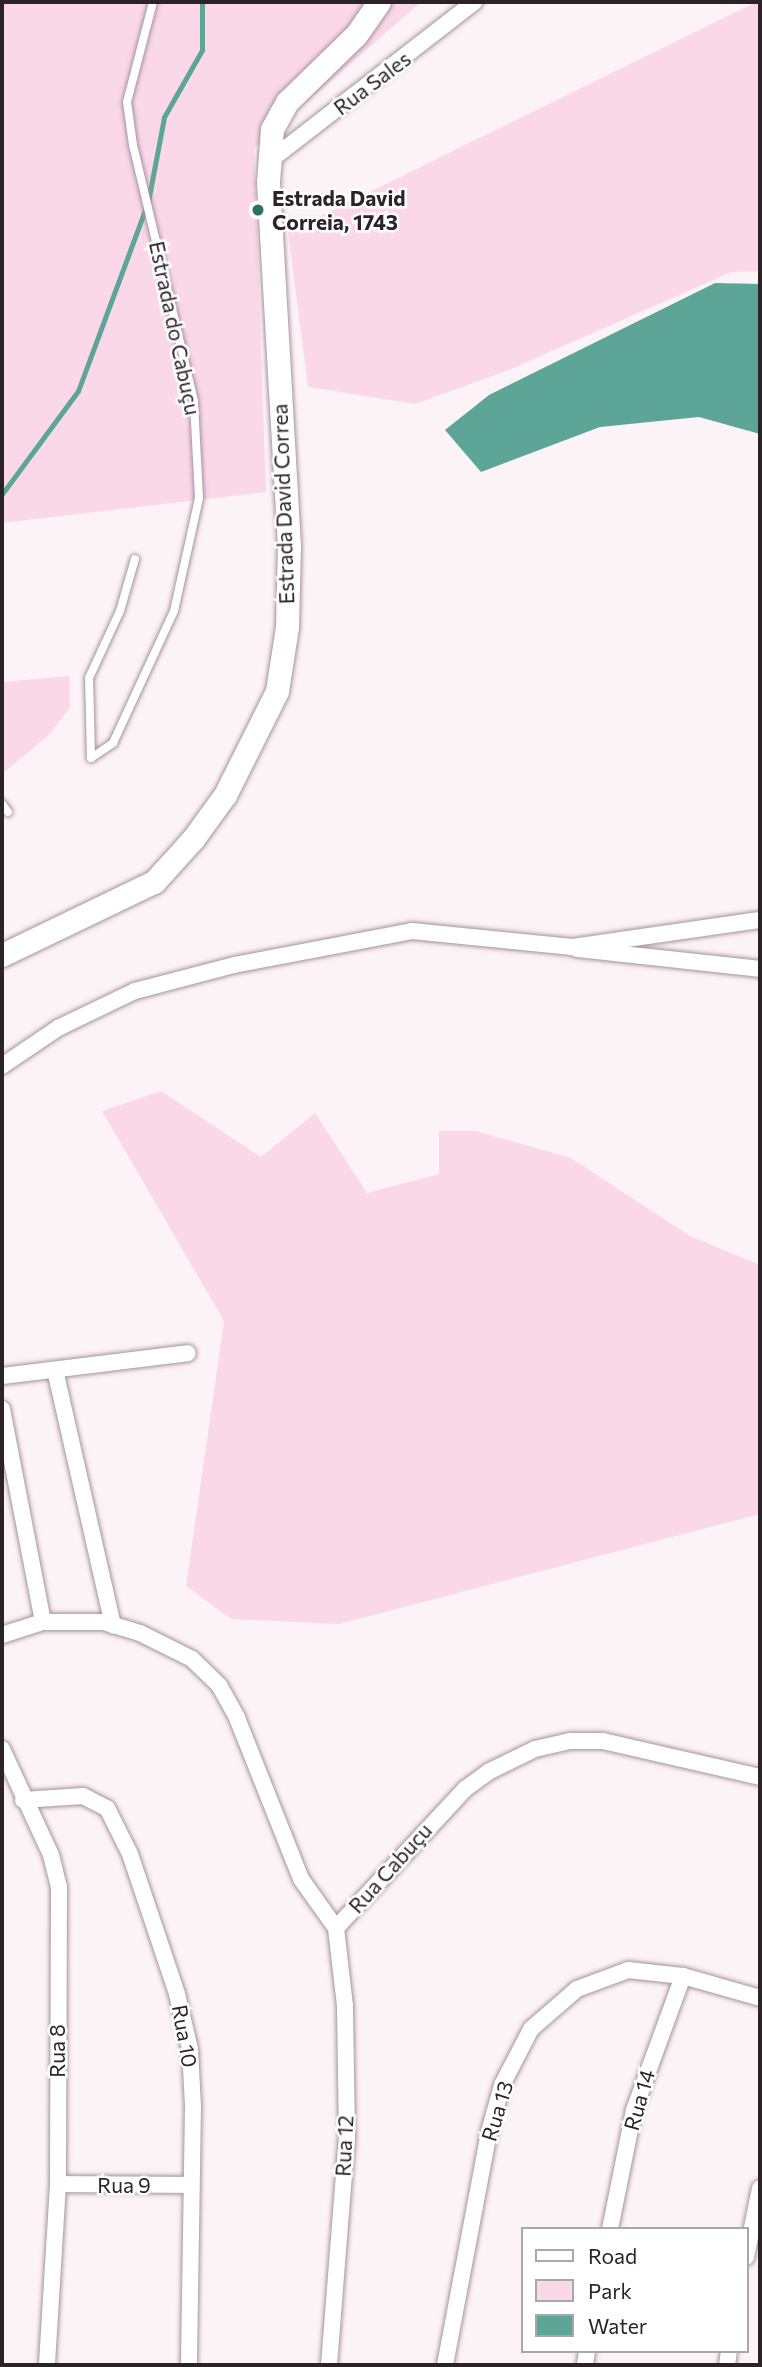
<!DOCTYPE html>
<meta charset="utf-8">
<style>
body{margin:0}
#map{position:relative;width:762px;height:2367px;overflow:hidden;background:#fcf3f7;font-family:Commissioner,sans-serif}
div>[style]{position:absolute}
.green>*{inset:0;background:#fbd8e8}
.water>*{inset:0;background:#5da697}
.stream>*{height:5px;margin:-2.5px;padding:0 2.5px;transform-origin:2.5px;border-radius:2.5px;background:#5da697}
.roads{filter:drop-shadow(0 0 2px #a7929c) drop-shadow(0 0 2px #a7929c)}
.service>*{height:8px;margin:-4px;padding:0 4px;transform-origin:4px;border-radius:4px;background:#fff}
.minor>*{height:16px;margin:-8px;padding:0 8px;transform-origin:8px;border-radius:8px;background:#fff}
.secondary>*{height:23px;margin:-11.5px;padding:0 11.5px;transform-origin:11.5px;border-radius:11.5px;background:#fff}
.dots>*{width:19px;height:19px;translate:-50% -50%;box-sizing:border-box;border:4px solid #fff;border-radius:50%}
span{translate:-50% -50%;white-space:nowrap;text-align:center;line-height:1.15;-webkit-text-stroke:5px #fff;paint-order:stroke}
.street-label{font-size:21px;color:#2b2326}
.poi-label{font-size:21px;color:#2b2326;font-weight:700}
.left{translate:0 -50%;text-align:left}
.frame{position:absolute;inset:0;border:4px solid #2b2326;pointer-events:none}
.legend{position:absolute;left:521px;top:2227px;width:228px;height:126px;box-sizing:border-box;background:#fff;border:2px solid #aaa7a8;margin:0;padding:9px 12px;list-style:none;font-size:21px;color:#2b2326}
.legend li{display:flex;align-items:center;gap:14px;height:35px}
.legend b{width:35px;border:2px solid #aaa7a8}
</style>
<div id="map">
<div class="green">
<i style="clip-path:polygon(2px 2px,421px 2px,254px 148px,266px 492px,2px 523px)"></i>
<i style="clip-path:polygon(756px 2px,760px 2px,760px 271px,731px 272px,509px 370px,415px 404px,308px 387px,288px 232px)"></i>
<i style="clip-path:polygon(69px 676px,70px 707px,50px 734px,2px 774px,2px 682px)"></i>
<i style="clip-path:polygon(161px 1091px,261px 1157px,315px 1113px,367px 1193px,439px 1174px,439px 1131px,476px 1131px,571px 1158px,690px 1236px,760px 1265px,760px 1514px,339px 1624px,231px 1619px,186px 1586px,224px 1321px,102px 1111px)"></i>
</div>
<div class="water">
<i style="clip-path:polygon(715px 283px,760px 284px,760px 434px,699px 417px,600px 427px,481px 472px,445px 430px,489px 395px)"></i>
</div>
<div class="stream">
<i style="left:2px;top:494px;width:128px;rotate:-53.6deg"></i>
<i style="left:78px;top:391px;width:202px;rotate:-69.7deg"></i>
<i style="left:148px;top:202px;width:86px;rotate:-79.3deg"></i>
<i style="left:164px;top:117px;width:77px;rotate:-60.4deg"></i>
<i style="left:202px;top:50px;width:48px;rotate:-90deg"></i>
</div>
<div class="roads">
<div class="service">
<i style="left:91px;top:758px;width:27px;rotate:-34deg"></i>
<i style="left:113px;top:743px;width:145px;rotate:-65.2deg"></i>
<i style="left:174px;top:611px;width:116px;rotate:-77.5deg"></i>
<i style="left:199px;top:498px;width:97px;rotate:-93deg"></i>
<i style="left:194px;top:401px;width:263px;rotate:-103.4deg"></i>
<i style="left:133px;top:145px;width:43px;rotate:-97.9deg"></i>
<i style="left:127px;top:102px;width:103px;rotate:-75.4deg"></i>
<i style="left:91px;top:758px;width:80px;rotate:-91.4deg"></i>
<i style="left:89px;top:678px;width:74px;rotate:-65.2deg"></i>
<i style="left:120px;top:611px;width:54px;rotate:-73.9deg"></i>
<i style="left:2px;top:804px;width:10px;rotate:53deg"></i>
</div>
<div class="minor">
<i style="left:268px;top:162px;width:261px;rotate:-37.8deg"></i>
<i style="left:577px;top:949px;width:184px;rotate:6.2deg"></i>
<i style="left:2px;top:1066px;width:68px;rotate:-34.2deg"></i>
<i style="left:58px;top:1028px;width:85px;rotate:-25.7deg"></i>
<i style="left:135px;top:991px;width:102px;rotate:-14.7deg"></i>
<i style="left:234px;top:965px;width:181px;rotate:-10.8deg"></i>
<i style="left:412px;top:931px;width:161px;rotate:5.7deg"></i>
<i style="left:572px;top:947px;width:190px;rotate:-8.2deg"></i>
<i style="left:55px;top:1370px;width:262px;rotate:77.2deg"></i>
<i style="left:2px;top:1376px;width:187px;rotate:-7deg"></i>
<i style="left:2px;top:1409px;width:217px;rotate:79.1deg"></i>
<i style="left:2px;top:1635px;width:43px;rotate:-17.6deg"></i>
<i style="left:43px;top:1622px;width:61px"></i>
<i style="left:104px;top:1622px;width:38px;rotate:17deg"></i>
<i style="left:140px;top:1633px;width:58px;rotate:26.6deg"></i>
<i style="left:192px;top:1659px;width:37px;rotate:44deg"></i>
<i style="left:219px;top:1685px;width:38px;rotate:61deg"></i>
<i style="left:237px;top:1718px;width:173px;rotate:68.3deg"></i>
<i style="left:301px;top:1879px;width:60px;rotate:54.5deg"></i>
<i style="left:2px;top:1749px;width:117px;rotate:65.2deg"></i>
<i style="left:51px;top:1855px;width:33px;rotate:76deg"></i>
<i style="left:59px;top:1887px;width:297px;rotate:90.2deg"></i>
<i style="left:58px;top:2184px;width:181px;rotate:93.5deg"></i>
<i style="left:23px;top:1800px;width:60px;rotate:-3.8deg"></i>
<i style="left:83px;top:1796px;width:27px;rotate:27deg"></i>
<i style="left:107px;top:1808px;width:51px;rotate:63.4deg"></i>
<i style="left:130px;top:1854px;width:148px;rotate:71.4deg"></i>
<i style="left:177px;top:1994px;width:57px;rotate:76.7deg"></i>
<i style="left:190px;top:2049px;width:57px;rotate:87deg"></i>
<i style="left:193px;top:2106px;width:259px;rotate:90.9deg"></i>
<i style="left:336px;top:1928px;width:190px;rotate:-47.1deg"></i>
<i style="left:465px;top:1789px;width:29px;rotate:-36deg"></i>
<i style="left:488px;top:1772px;width:52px;rotate:-26.1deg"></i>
<i style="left:535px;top:1749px;width:37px;rotate:-13deg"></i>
<i style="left:571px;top:1741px;width:32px"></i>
<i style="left:603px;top:1741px;width:161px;rotate:12.9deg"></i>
<i style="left:58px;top:2184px;width:133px;rotate:0.4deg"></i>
<i style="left:610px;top:2229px;width:121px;rotate:-78.6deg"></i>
<i style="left:634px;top:2110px;width:143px;rotate:-69.9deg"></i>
<i style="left:746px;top:2257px;width:70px;rotate:-78.5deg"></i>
<i style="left:329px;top:2365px;width:230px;rotate:-85.5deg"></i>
<i style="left:347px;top:2136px;width:130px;rotate:-90.9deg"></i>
<i style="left:345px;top:2006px;width:79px;rotate:-96.6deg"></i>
<i style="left:445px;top:2365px;width:237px;rotate:-79.3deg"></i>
<i style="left:489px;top:2132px;width:49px;rotate:-74.5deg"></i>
<i style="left:502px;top:2085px;width:63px;rotate:-62.6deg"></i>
<i style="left:531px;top:2029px;width:61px;rotate:-41deg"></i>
<i style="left:577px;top:1989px;width:54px;rotate:-20.4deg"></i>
<i style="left:628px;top:1970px;width:55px;rotate:6.2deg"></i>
<i style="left:683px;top:1976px;width:80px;rotate:15.9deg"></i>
<i style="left:585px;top:2365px;width:14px;rotate:-82deg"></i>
<i style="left:727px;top:2365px;width:14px;rotate:-82deg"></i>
</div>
<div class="secondary">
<i style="left:2px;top:955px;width:169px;rotate:-25.7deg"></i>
<i style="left:154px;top:882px;width:58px;rotate:-47.8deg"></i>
<i style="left:193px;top:839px;width:54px;rotate:-54deg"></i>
<i style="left:225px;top:795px;width:116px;rotate:-63.4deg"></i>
<i style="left:277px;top:691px;width:65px;rotate:-81.1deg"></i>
<i style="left:287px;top:627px;width:81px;rotate:-88.6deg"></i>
<i style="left:289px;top:546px;width:365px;rotate:-93.3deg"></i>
<i style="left:268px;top:182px;width:53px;rotate:-85.7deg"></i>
<i style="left:272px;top:129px;width:31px;rotate:-61deg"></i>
<i style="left:287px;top:102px;width:96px;rotate:-44.2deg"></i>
<i style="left:356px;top:35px;width:40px;rotate:-55.1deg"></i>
</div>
</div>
<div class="dots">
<i style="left:258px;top:210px;background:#2c7164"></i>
</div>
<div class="street-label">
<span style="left:372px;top:83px;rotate:-37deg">Rua Sales</span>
<span style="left:175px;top:328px;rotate:78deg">Estrada do Cabuçu</span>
<span style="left:283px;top:504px;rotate:-92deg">Estrada David Correa</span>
<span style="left:390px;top:1868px;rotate:-48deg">Rua Cabuçu</span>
<span style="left:185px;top:2036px;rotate:80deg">Rua 10</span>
<span style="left:57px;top:2051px;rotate:-90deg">Rua 8</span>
<span style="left:639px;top:2100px;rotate:-74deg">Rua 14</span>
<span style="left:497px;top:2111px;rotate:-73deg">Rua 13</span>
<span style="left:344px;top:2146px;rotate:-87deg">Rua 12</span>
<span style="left:124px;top:2185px">Rua 9</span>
</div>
<div class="poi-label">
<span class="left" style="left:272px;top:210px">Estrada David<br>Correia, 1743</span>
</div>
<div class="frame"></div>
<ul class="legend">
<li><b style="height:9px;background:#fff"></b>Road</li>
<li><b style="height:19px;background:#fbd8e8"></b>Park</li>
<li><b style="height:19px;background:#5da697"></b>Water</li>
</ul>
</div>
